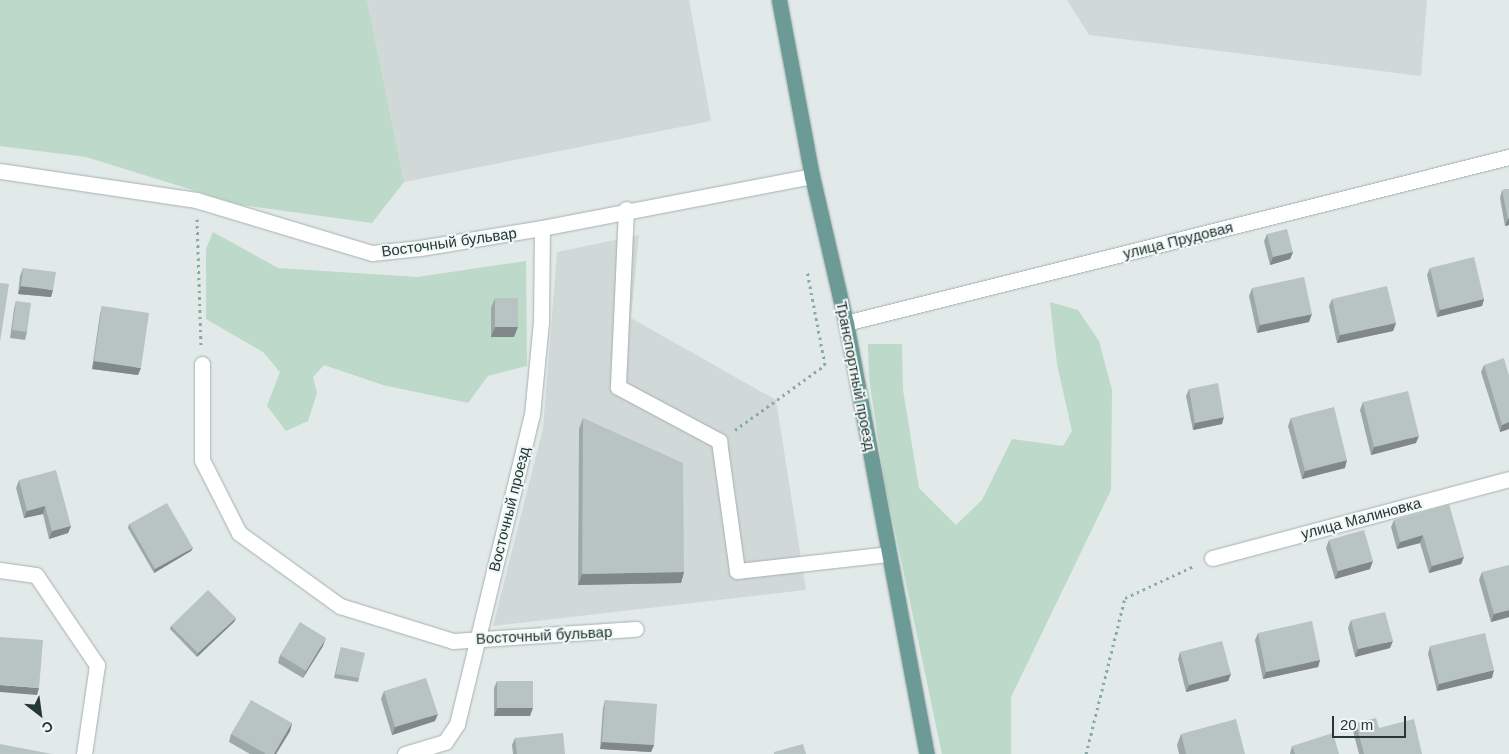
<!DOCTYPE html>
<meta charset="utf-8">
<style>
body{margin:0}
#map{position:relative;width:1509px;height:754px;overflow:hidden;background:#e1eae8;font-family:Helvetica,sans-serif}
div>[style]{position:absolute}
.built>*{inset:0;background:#d0d9d7}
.green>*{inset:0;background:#bdd9c9}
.path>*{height:3px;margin-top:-1.5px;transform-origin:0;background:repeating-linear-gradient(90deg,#86aaa5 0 2.5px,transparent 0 6.5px)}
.roads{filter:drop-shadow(0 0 1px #a5b1af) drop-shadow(0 0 1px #a5b1af)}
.minor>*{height:15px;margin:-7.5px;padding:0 7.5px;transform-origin:7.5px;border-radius:7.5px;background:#fff}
.major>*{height:15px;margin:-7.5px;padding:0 7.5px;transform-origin:7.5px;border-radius:7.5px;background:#6b9a97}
.wall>*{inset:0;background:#9da9a6}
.shaded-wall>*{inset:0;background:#808987}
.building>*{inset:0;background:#b7c4c1}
span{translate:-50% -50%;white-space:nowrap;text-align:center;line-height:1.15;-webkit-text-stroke:4px #f1f7f5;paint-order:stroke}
.street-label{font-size:15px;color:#243837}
.north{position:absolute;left:15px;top:689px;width:50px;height:50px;-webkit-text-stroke:4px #f1f7f5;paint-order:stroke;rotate:150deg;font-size:14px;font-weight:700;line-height:20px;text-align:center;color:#243837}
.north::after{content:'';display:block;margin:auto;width:18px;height:22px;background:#243837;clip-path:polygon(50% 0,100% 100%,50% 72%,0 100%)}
.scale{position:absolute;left:1332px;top:716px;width:74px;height:22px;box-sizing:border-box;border:2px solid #243837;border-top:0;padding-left:6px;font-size:15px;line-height:18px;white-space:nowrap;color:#243837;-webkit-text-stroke:4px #f1f7f5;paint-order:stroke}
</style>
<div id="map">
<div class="built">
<i style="clip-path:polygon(367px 0,689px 0,711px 121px,404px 182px)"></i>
<i style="clip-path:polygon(1067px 0,1427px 0,1421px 76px,1089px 35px)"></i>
<i style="clip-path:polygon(639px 235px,631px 318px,776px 400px,806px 590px,493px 626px,543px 428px,557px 252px)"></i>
</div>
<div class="green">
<i style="clip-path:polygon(0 0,367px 0,404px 182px,372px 223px,241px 205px,86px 157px,0 146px)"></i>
<i style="clip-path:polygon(213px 232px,278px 268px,417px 277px,526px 261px,527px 366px,488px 376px,468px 403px,383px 385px,324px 365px,313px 377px,317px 393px,308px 421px,286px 431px,267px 406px,280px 372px,263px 352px,206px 319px,206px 249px)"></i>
<i style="clip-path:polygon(1050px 302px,1078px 310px,1099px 341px,1112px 390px,1111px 490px,1011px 697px,1011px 754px,942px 754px,885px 484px,869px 378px,868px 344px,902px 344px,903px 390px,919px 488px,956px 525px,982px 500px,1012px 439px,1063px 446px,1072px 431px,1057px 364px)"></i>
</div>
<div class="path">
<i style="left:197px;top:219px;width:127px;rotate:88.2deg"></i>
<i style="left:735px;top:430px;width:111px;rotate:-35.8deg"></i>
<i style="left:825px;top:365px;width:96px;rotate:-100.8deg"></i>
<i style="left:1086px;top:754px;width:161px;rotate:-76deg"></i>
<i style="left:1125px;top:598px;width:76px;rotate:-24.9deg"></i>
</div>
<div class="roads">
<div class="minor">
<i style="left:0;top:171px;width:198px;rotate:8.4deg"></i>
<i style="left:196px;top:200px;width:184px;rotate:16.8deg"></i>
<i style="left:372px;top:253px;width:48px;rotate:-5.9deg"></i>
<i style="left:420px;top:248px;width:124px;rotate:-9.3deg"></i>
<i style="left:542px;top:228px;width:275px;rotate:-10.9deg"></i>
<i style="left:626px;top:209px;width:178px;rotate:92.6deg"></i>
<i style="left:618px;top:387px;width:115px;rotate:28.1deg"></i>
<i style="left:719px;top:441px;width:131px;rotate:82.1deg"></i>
<i style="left:737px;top:571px;width:153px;rotate:-6.4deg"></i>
<i style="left:846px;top:323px;width:683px;rotate:-14.06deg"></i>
<i style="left:202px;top:364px;width:96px;rotate:90deg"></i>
<i style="left:202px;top:460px;width:82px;rotate:63.1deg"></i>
<i style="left:239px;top:533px;width:125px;rotate:35.9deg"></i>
<i style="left:340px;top:606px;width:118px;rotate:17.2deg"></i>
<i style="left:453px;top:641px;width:183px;rotate:-3.8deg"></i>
<i style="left:1212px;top:558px;width:307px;rotate:-14.9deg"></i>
<i style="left:0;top:570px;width:36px;rotate:8deg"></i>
<i style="left:36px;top:575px;width:109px;rotate:55.9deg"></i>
<i style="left:97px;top:665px;width:90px;rotate:98.3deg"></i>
<i style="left:405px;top:754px;width:42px;rotate:-16.7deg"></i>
<i style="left:445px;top:742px;width:22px;rotate:-56deg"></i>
<i style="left:457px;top:724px;width:318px;rotate:-76.4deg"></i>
<i style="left:532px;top:415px;width:93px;rotate:-84.5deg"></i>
<i style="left:541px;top:322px;width:94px;rotate:-89.4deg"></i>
</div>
<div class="major">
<i style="left:779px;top:0;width:179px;rotate:79.4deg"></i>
<i style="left:812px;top:176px;width:151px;rotate:77deg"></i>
<i style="left:846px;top:323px;width:439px;rotate:79.4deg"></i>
</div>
</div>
<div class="wall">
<i style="clip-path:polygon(1509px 189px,1509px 225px,1505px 226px,1500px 198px,1502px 190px)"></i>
<i style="clip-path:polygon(1267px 234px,1293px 252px,1290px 259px,1270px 265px,1264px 241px)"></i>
<i style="clip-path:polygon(23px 268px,51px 297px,18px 294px,20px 276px)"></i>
<i style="clip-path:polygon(1430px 268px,1484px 299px,1482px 306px,1437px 317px,1427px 275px)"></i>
<i style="clip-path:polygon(1252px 288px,1309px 322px,1257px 333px,1249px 296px)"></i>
<i style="clip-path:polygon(495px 298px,514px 337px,491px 337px,491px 308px)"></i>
<i style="clip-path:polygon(1332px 299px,1396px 323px,1393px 331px,1337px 343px,1329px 306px)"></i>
<i style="clip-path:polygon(16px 301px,27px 332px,25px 340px,10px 338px,14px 309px)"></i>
<i style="clip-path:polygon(102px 306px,138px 375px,92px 369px,100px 314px)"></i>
<i style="clip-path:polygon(1484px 365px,1509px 376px,1509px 429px,1500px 432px,1481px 372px)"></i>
<i style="clip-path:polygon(1189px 389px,1222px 424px,1193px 430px,1186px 396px)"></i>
<i style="clip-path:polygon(1363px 402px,1416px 443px,1371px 455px,1360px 410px)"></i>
<i style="clip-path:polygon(583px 418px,684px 572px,681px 583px,578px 585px,579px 429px)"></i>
<i style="clip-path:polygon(1291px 418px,1345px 468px,1302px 479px,1288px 426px)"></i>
<i style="clip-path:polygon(19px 480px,71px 526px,68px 533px,49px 539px,43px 514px,24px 518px,16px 488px)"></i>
<i style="clip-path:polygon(1394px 520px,1464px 557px,1461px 564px,1429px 573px,1420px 543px,1397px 549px,1391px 527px)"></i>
<i style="clip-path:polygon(129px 524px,193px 548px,191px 551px,154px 573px,128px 528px)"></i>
<i style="clip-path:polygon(1329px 540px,1370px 569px,1335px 579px,1326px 548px)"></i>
<i style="clip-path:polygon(1482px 572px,1509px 617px,1491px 622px,1479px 580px)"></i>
<i style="clip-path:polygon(236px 618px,234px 622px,197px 657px,170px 629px,171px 626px)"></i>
<i style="clip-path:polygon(1351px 620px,1390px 648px,1355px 657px,1348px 628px)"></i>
<i style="clip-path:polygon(1258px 633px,1320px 660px,1318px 667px,1263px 679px,1255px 640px)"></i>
<i style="clip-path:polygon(323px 646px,303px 678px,278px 663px,280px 655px)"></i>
<i style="clip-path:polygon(1430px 646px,1492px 678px,1437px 691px,1428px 654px)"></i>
<i style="clip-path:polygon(341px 647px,359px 678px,358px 682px,334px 678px)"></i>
<i style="clip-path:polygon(1180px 652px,1231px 674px,1228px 681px,1186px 692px,1178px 659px)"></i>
<i style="clip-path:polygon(497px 681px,530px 716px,494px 716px,494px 688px)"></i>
<i style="clip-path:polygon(384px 691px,435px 721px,392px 735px,381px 699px)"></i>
<i style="clip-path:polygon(605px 700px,654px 745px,651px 752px,600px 749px,603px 708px)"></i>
<i style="clip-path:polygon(292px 723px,290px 731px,276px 754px,250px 754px,229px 742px,231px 734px)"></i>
<i style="clip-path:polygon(1356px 723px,1379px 728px,1422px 754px,1359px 754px,1353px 731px)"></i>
<i style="clip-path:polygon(1181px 734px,1245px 754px,1179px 754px,1177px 745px)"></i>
<i style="clip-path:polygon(515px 738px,565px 754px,513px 754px,512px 745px)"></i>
<i style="clip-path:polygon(1292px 746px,1339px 754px,1290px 754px)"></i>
</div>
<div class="shaded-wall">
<i style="clip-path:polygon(1509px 218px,1509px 225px,1505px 226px,1508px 219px)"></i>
<i style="clip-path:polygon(1293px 252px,1290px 259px,1270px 265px,1273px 257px)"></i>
<i style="clip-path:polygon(21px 286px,53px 290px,51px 297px,18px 294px)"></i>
<i style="clip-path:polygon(1484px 299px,1482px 306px,1437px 317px,1440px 310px)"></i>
<i style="clip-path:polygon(1312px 314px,1309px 322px,1257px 333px,1260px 325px)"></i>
<i style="clip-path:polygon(1396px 323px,1393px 331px,1337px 343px,1340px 335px)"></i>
<i style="clip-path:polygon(495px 327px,518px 327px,514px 337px,491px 337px)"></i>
<i style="clip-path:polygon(94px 361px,141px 368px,138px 375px,92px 369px)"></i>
<i style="clip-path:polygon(1224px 417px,1222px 424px,1193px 430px,1195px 423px)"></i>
<i style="clip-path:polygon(1509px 422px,1509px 429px,1500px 432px,1502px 425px)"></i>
<i style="clip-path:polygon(1419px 436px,1416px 443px,1371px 455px,1374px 447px)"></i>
<i style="clip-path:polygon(1347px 460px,1345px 468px,1302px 479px,1305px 471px)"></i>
<i style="clip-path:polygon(45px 506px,43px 514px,24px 518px,27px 511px)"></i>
<i style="clip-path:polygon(71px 526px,68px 533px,49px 539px,52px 531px)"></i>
<i style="clip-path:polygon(1423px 535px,1420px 543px,1397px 549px,1400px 542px)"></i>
<i style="clip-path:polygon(193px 548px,191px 551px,154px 573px,155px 569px)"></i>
<i style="clip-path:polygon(1464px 557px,1461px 564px,1429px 573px,1432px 566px)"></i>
<i style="clip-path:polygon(1373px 561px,1370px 569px,1335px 579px,1338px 571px)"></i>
<i style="clip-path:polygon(684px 572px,681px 583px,578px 585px,582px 574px)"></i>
<i style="clip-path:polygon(1509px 610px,1509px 617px,1491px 622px,1494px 614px)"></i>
<i style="clip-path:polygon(236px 618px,234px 622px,197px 657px,198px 653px)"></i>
<i style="clip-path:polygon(326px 638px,323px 646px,303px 678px,306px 671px)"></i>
<i style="clip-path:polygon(1393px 641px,1390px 648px,1355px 657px,1358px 649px)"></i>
<i style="clip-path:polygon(1320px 660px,1318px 667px,1263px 679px,1266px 672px)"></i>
<i style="clip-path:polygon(1494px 670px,1492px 678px,1437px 691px,1439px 684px)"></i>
<i style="clip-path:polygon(1231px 674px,1228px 681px,1186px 692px,1189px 685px)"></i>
<i style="clip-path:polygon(0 685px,39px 688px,37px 695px,0 692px)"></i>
<i style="clip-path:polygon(497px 708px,533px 708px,530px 716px,494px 716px)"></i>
<i style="clip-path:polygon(438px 714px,435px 721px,392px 735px,395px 727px)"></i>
<i style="clip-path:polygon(292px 723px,290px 731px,276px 754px,274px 754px)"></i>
<i style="clip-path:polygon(602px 742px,654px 745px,651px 752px,600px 749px)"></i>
</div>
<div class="building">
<i style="clip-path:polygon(1509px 189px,1509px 218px,1508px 219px,1502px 190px)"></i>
<i style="clip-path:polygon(1287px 229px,1293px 252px,1273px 257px,1267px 234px)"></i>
<i style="clip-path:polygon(1474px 257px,1484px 299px,1440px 310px,1430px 268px)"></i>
<i style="clip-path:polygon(23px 268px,56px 272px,53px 290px,21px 286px)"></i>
<i style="clip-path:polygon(1304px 277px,1312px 314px,1260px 325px,1252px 288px)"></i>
<i style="clip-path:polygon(0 283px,9px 284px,0 342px)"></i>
<i style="clip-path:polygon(1387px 286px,1396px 323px,1340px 335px,1332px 299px)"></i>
<i style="clip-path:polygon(495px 298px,518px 298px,518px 327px,495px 327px)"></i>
<i style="clip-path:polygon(16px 301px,31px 303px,27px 332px,12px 330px)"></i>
<i style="clip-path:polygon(102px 306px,149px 313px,141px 368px,94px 361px)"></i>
<i style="clip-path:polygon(1504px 358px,1509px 376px,1509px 422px,1502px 425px,1484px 365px)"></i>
<i style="clip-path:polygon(1218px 383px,1224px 417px,1195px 423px,1189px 389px)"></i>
<i style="clip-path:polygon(1408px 391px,1419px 436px,1374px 447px,1363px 402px)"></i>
<i style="clip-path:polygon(1334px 407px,1347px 460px,1305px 471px,1291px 418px)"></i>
<i style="clip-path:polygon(583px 418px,683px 463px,684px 572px,582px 574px)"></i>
<i style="clip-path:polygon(56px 470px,71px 526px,52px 531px,45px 506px,27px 511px,19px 480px)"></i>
<i style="clip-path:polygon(167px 503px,193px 548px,155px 569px,129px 524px)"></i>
<i style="clip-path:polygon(1449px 504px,1464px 557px,1432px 566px,1423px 535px,1400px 542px,1394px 520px)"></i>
<i style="clip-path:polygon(1364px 530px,1373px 561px,1338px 571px,1329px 540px)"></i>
<i style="clip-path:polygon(1509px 565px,1509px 610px,1494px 614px,1482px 572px)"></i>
<i style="clip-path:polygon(208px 590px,236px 618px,198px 653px,171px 626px)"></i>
<i style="clip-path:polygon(1385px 612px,1393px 641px,1358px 649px,1351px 620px)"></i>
<i style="clip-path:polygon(1312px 621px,1320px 660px,1266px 672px,1258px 633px)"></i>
<i style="clip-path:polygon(300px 622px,326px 638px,306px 671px,280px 655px)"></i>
<i style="clip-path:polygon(1485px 633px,1494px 670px,1439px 684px,1430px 646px)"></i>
<i style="clip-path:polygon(0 637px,43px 640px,39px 688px,0 685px)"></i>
<i style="clip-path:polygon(1222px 641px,1231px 674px,1189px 685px,1180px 652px)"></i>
<i style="clip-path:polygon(341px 647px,365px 653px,359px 678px,336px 674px)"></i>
<i style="clip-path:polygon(426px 678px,438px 714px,395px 727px,384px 691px)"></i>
<i style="clip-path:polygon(497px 681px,533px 681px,533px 708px,497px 708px)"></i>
<i style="clip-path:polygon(251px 700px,292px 723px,274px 754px,266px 754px,231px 734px)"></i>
<i style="clip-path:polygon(605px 700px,657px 704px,654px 745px,602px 742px)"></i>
<i style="clip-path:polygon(1376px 718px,1379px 728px,1414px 719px,1422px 754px,1364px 754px,1356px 723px)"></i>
<i style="clip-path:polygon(1236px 719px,1245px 754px,1186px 754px,1181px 734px)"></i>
<i style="clip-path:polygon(563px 733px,565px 754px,517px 754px,515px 738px)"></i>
<i style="clip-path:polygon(1333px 733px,1339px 754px,1295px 754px,1292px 746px)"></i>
<i style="clip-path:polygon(0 744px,52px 754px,0 754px)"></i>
<i style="clip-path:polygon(803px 744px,806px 754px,774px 754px,774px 752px)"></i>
</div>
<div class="street-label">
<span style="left:1178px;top:240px;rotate:-14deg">улица Прудовая</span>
<span style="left:449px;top:242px;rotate:-8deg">Восточный бульвар</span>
<span style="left:856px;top:376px;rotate:79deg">Транспортный проезд</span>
<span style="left:509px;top:509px;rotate:-76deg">Восточный проезд</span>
<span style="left:1361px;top:518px;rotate:-15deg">улица Малиновка</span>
<span style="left:544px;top:635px;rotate:-3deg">Восточный бульвар</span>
</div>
<div class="north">С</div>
<div class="scale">20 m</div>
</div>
